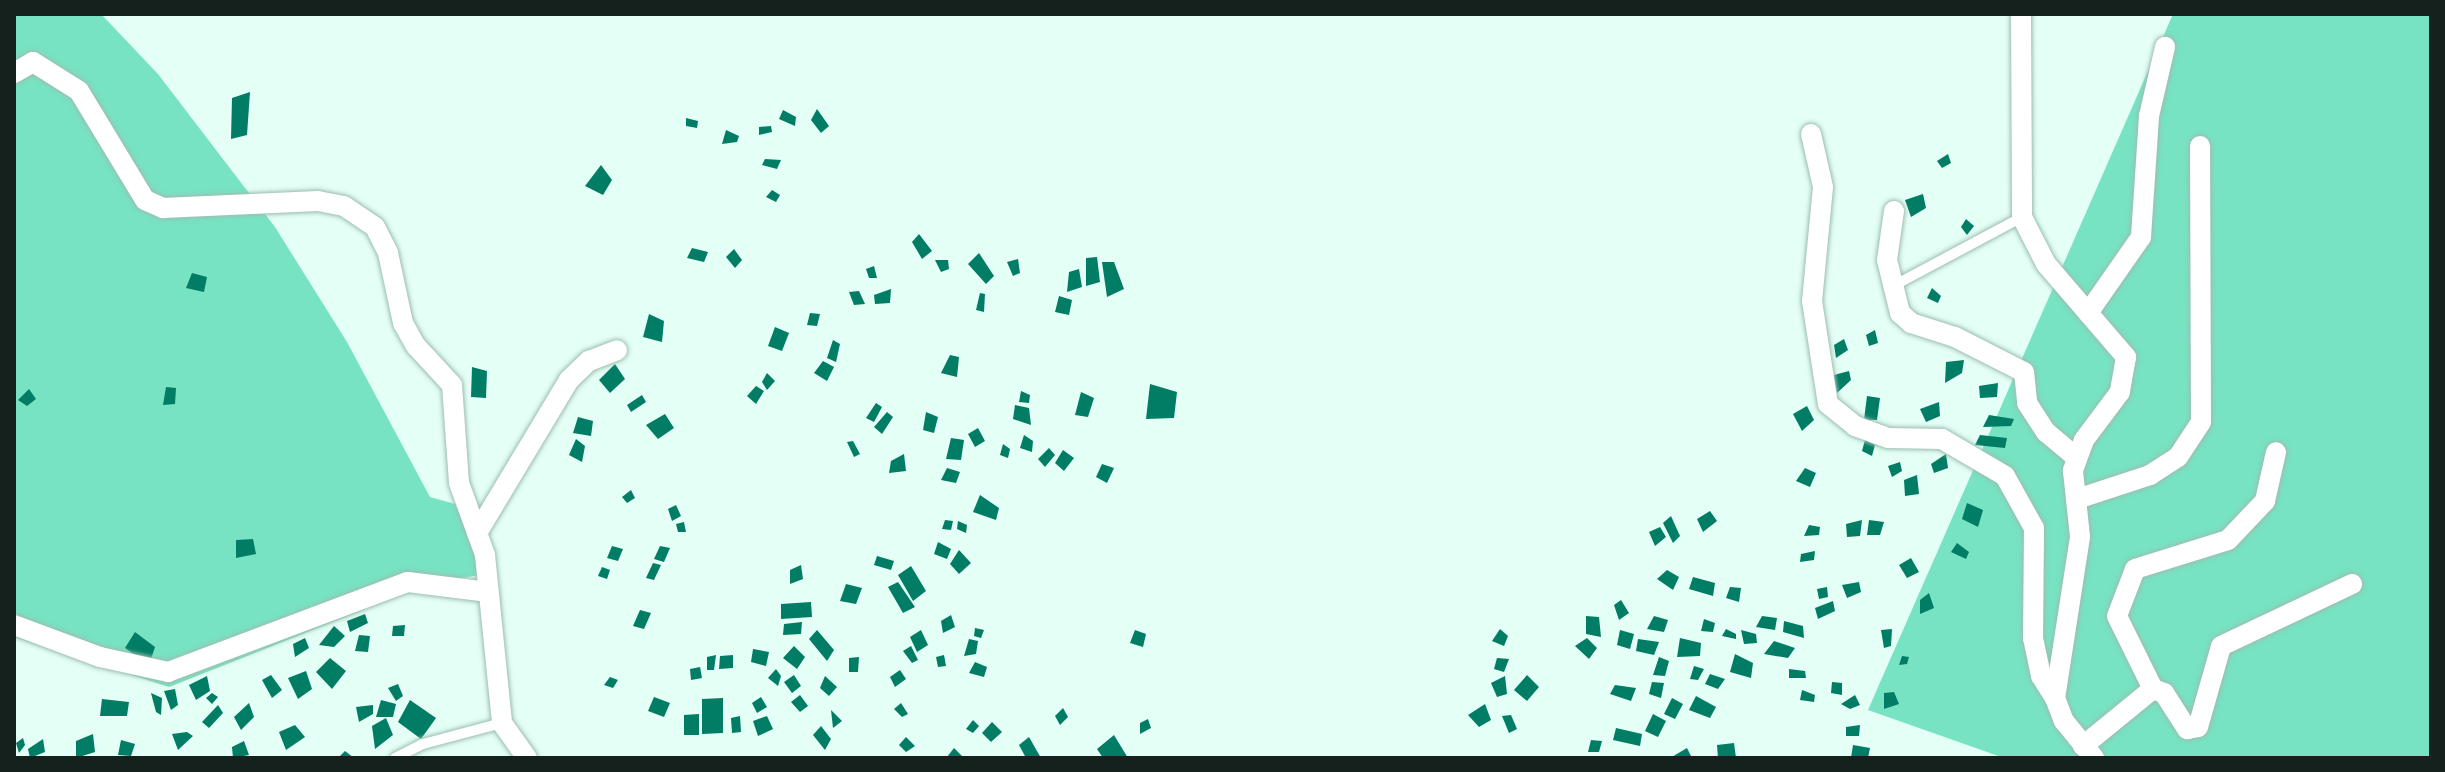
<!DOCTYPE html>
<style>
body{margin:0}
#map{position:relative;width:2445px;height:772px;overflow:hidden;background:#e4fff5;font-family:"Work Sans",sans-serif}
div>[style]{position:absolute}
.green>*{inset:0;background:#77e3c3}
.building>*{inset:0;background:#007d64}
.roads{filter:drop-shadow(0 0 2px #9cbdb1) drop-shadow(0 0 2px #9cbdb1)}
.service>*{height:10px;margin:-5px;padding:0 5px;transform-origin:5px;border-radius:5px;background:#fff}
.minor>*{height:20px;margin:-10px;padding:0 10px;transform-origin:10px;border-radius:10px;background:#fff}
span{translate:-50% -50%;white-space:nowrap;text-align:center;line-height:1.15;-webkit-text-stroke:7px #fff;paint-order:stroke}
.frame{position:absolute;inset:0;border:16px solid #14211d;pointer-events:none}
</style>
<div id="map">
<div class="green">
<i style="clip-path:polygon(14px 14px,101px 14px,158px 74px,275px 227px,347px 342px,430px 497px,455px 504px,492px 573px,400px 588px,365px 609px,169px 687px,14px 637px)"></i>
<i style="clip-path:polygon(2173px 14px,2431px 14px,2431px 758px,2004px 758px,1868px 710px)"></i>
</div>
<div class="building">
<i style="clip-path:polygon(250px 92px,247px 135px,231px 139px,232px 98px)"></i>
<i style="clip-path:polygon(817px 109px,829px 126px,821px 133px,811px 120px)"></i>
<i style="clip-path:polygon(783px 110px,796px 117px,795px 126px,779px 119px)"></i>
<i style="clip-path:polygon(686px 118px,698px 121px,697px 128px,686px 126px)"></i>
<i style="clip-path:polygon(771px 126px,772px 132px,759px 135px,759px 127px)"></i>
<i style="clip-path:polygon(726px 130px,739px 136px,737px 142px,722px 144px)"></i>
<i style="clip-path:polygon(1948px 154px,1951px 163px,1942px 168px,1937px 161px)"></i>
<i style="clip-path:polygon(765px 159px,781px 160px,777px 169px,762px 165px)"></i>
<i style="clip-path:polygon(601px 165px,612px 180px,603px 195px,585px 186px)"></i>
<i style="clip-path:polygon(772px 190px,780px 195px,776px 202px,766px 197px)"></i>
<i style="clip-path:polygon(1923px 194px,1926px 208px,1911px 217px,1905px 200px)"></i>
<i style="clip-path:polygon(1966px 219px,1974px 226px,1967px 235px,1961px 227px)"></i>
<i style="clip-path:polygon(919px 234px,932px 251px,922px 259px,912px 242px)"></i>
<i style="clip-path:polygon(692px 248px,708px 252px,704px 262px,687px 258px)"></i>
<i style="clip-path:polygon(734px 249px,742px 260px,735px 268px,726px 257px)"></i>
<i style="clip-path:polygon(979px 253px,994px 276px,986px 284px,968px 264px)"></i>
<i style="clip-path:polygon(1097px 257px,1100px 282px,1086px 286px,1086px 258px)"></i>
<i style="clip-path:polygon(1018px 259px,1020px 273px,1013px 276px,1007px 262px)"></i>
<i style="clip-path:polygon(935px 260px,948px 260px,949px 269px,941px 272px)"></i>
<i style="clip-path:polygon(1102px 262px,1114px 262px,1124px 289px,1107px 297px)"></i>
<i style="clip-path:polygon(874px 266px,877px 278px,869px 278px,866px 269px)"></i>
<i style="clip-path:polygon(1079px 269px,1082px 287px,1067px 292px,1069px 272px)"></i>
<i style="clip-path:polygon(192px 273px,207px 277px,204px 292px,186px 288px)"></i>
<i style="clip-path:polygon(1932px 288px,1941px 296px,1938px 303px,1927px 298px)"></i>
<i style="clip-path:polygon(891px 289px,890px 303px,875px 304px,874px 295px)"></i>
<i style="clip-path:polygon(859px 291px,865px 304px,854px 305px,849px 292px)"></i>
<i style="clip-path:polygon(980px 293px,985px 294px,984px 312px,976px 310px)"></i>
<i style="clip-path:polygon(1059px 296px,1072px 300px,1069px 315px,1055px 312px)"></i>
<i style="clip-path:polygon(810px 313px,820px 314px,817px 326px,807px 325px)"></i>
<i style="clip-path:polygon(649px 314px,664px 321px,662px 342px,643px 337px)"></i>
<i style="clip-path:polygon(775px 327px,789px 333px,782px 351px,768px 346px)"></i>
<i style="clip-path:polygon(1875px 330px,1878px 343px,1869px 346px,1866px 335px)"></i>
<i style="clip-path:polygon(1844px 339px,1848px 350px,1836px 358px,1834px 345px)"></i>
<i style="clip-path:polygon(833px 340px,840px 344px,836px 362px,827px 358px)"></i>
<i style="clip-path:polygon(950px 355px,959px 357px,957px 377px,941px 373px)"></i>
<i style="clip-path:polygon(1964px 360px,1962px 373px,1945px 383px,1946px 362px)"></i>
<i style="clip-path:polygon(823px 361px,834px 367px,827px 381px,814px 373px)"></i>
<i style="clip-path:polygon(615px 364px,625px 379px,610px 393px,599px 380px)"></i>
<i style="clip-path:polygon(472px 367px,487px 371px,486px 398px,471px 397px)"></i>
<i style="clip-path:polygon(1849px 371px,1851px 380px,1837px 393px,1834px 375px)"></i>
<i style="clip-path:polygon(767px 373px,775px 381px,767px 390px,762px 382px)"></i>
<i style="clip-path:polygon(1998px 383px,1997px 397px,1980px 398px,1979px 386px)"></i>
<i style="clip-path:polygon(1150px 384px,1177px 392px,1174px 418px,1146px 419px)"></i>
<i style="clip-path:polygon(756px 386px,764px 391px,756px 404px,747px 396px)"></i>
<i style="clip-path:polygon(166px 387px,176px 388px,175px 404px,163px 405px)"></i>
<i style="clip-path:polygon(29px 389px,36px 399px,27px 406px,18px 400px)"></i>
<i style="clip-path:polygon(1021px 391px,1030px 395px,1029px 403px,1019px 402px)"></i>
<i style="clip-path:polygon(1081px 392px,1094px 398px,1088px 417px,1075px 415px)"></i>
<i style="clip-path:polygon(642px 395px,646px 402px,631px 412px,627px 405px)"></i>
<i style="clip-path:polygon(1867px 396px,1880px 398px,1877px 420px,1864px 420px)"></i>
<i style="clip-path:polygon(1939px 402px,1940px 416px,1926px 422px,1920px 409px)"></i>
<i style="clip-path:polygon(876px 403px,882px 407px,874px 422px,866px 418px)"></i>
<i style="clip-path:polygon(1015px 405px,1029px 408px,1031px 425px,1013px 419px)"></i>
<i style="clip-path:polygon(1807px 406px,1814px 420px,1802px 431px,1793px 414px)"></i>
<i style="clip-path:polygon(887px 412px,893px 417px,882px 434px,874px 427px)"></i>
<i style="clip-path:polygon(926px 412px,938px 417px,934px 433px,923px 430px)"></i>
<i style="clip-path:polygon(665px 414px,674px 428px,658px 439px,646px 425px)"></i>
<i style="clip-path:polygon(1989px 415px,2014px 419px,2011px 426px,1983px 427px)"></i>
<i style="clip-path:polygon(578px 417px,593px 421px,591px 436px,573px 433px)"></i>
<i style="clip-path:polygon(978px 428px,985px 441px,975px 447px,968px 434px)"></i>
<i style="clip-path:polygon(1024px 435px,1033px 441px,1032px 452px,1020px 448px)"></i>
<i style="clip-path:polygon(1980px 435px,2007px 438px,2005px 448px,1975px 445px)"></i>
<i style="clip-path:polygon(951px 438px,964px 440px,961px 460px,946px 459px)"></i>
<i style="clip-path:polygon(576px 439px,585px 446px,582px 462px,569px 455px)"></i>
<i style="clip-path:polygon(1865px 440px,1875px 445px,1872px 456px,1862px 451px)"></i>
<i style="clip-path:polygon(853px 441px,860px 454px,854px 457px,847px 442px)"></i>
<i style="clip-path:polygon(1003px 444px,1010px 449px,1008px 458px,1000px 455px)"></i>
<i style="clip-path:polygon(1049px 448px,1055px 455px,1045px 467px,1038px 459px)"></i>
<i style="clip-path:polygon(1063px 450px,1074px 458px,1064px 471px,1055px 463px)"></i>
<i style="clip-path:polygon(904px 454px,906px 471px,889px 473px,891px 461px)"></i>
<i style="clip-path:polygon(1946px 454px,1948px 468px,1934px 473px,1931px 464px)"></i>
<i style="clip-path:polygon(1900px 462px,1902px 471px,1892px 477px,1888px 466px)"></i>
<i style="clip-path:polygon(1102px 464px,1114px 468px,1107px 483px,1096px 477px)"></i>
<i style="clip-path:polygon(947px 468px,960px 472px,956px 483px,941px 480px)"></i>
<i style="clip-path:polygon(1805px 468px,1816px 473px,1810px 487px,1796px 481px)"></i>
<i style="clip-path:polygon(1917px 475px,1919px 494px,1905px 496px,1904px 480px)"></i>
<i style="clip-path:polygon(631px 490px,635px 498px,627px 503px,622px 497px)"></i>
<i style="clip-path:polygon(980px 495px,999px 508px,996px 520px,973px 512px)"></i>
<i style="clip-path:polygon(1967px 503px,1983px 510px,1978px 527px,1962px 519px)"></i>
<i style="clip-path:polygon(676px 505px,681px 516px,672px 521px,668px 509px)"></i>
<i style="clip-path:polygon(1710px 511px,1717px 521px,1703px 532px,1697px 519px)"></i>
<i style="clip-path:polygon(1671px 516px,1680px 536px,1673px 543px,1663px 523px)"></i>
<i style="clip-path:polygon(945px 520px,953px 521px,951px 530px,942px 529px)"></i>
<i style="clip-path:polygon(1862px 520px,1860px 536px,1847px 537px,1846px 524px)"></i>
<i style="clip-path:polygon(1869px 520px,1884px 522px,1880px 535px,1867px 535px)"></i>
<i style="clip-path:polygon(958px 521px,967px 525px,966px 533px,957px 529px)"></i>
<i style="clip-path:polygon(684px 522px,686px 532px,678px 532px,676px 524px)"></i>
<i style="clip-path:polygon(1809px 525px,1820px 527px,1819px 535px,1804px 536px)"></i>
<i style="clip-path:polygon(1660px 527px,1666px 537px,1655px 546px,1649px 532px)"></i>
<i style="clip-path:polygon(253px 539px,256px 554px,236px 558px,236px 540px)"></i>
<i style="clip-path:polygon(938px 542px,951px 549px,947px 559px,934px 554px)"></i>
<i style="clip-path:polygon(1957px 543px,1969px 552px,1966px 559px,1951px 552px)"></i>
<i style="clip-path:polygon(612px 546px,623px 549px,618px 561px,607px 558px)"></i>
<i style="clip-path:polygon(660px 546px,670px 548px,664px 562px,654px 559px)"></i>
<i style="clip-path:polygon(959px 550px,971px 563px,959px 574px,950px 564px)"></i>
<i style="clip-path:polygon(1815px 551px,1814px 560px,1800px 562px,1801px 554px)"></i>
<i style="clip-path:polygon(877px 556px,894px 561px,891px 570px,874px 565px)"></i>
<i style="clip-path:polygon(1911px 558px,1919px 572px,1907px 578px,1899px 565px)"></i>
<i style="clip-path:polygon(653px 563px,661px 565px,654px 580px,646px 578px)"></i>
<i style="clip-path:polygon(801px 565px,803px 579px,790px 584px,790px 570px)"></i>
<i style="clip-path:polygon(911px 566px,926px 591px,913px 601px,898px 575px)"></i>
<i style="clip-path:polygon(602px 567px,610px 570px,607px 579px,598px 576px)"></i>
<i style="clip-path:polygon(1667px 570px,1679px 577px,1673px 590px,1657px 579px)"></i>
<i style="clip-path:polygon(1693px 577px,1715px 583px,1713px 596px,1689px 589px)"></i>
<i style="clip-path:polygon(898px 582px,915px 607px,903px 613px,888px 587px)"></i>
<i style="clip-path:polygon(1859px 582px,1861px 592px,1847px 598px,1842px 585px)"></i>
<i style="clip-path:polygon(846px 584px,862px 588px,856px 604px,840px 601px)"></i>
<i style="clip-path:polygon(1730px 587px,1741px 588px,1739px 602px,1726px 598px)"></i>
<i style="clip-path:polygon(1827px 587px,1828px 597px,1819px 599px,1817px 589px)"></i>
<i style="clip-path:polygon(1929px 593px,1934px 608px,1920px 614px,1920px 600px)"></i>
<i style="clip-path:polygon(1621px 600px,1629px 613px,1619px 620px,1614px 605px)"></i>
<i style="clip-path:polygon(1833px 601px,1835px 611px,1818px 619px,1815px 608px)"></i>
<i style="clip-path:polygon(811px 602px,812px 617px,781px 619px,781px 604px)"></i>
<i style="clip-path:polygon(640px 610px,651px 613px,644px 629px,633px 626px)"></i>
<i style="clip-path:polygon(365px 614px,368px 623px,350px 632px,347px 621px)"></i>
<i style="clip-path:polygon(951px 615px,955px 627px,943px 633px,941px 621px)"></i>
<i style="clip-path:polygon(1586px 616px,1599px 617px,1601px 637px,1586px 634px)"></i>
<i style="clip-path:polygon(1654px 616px,1668px 620px,1664px 632px,1647px 629px)"></i>
<i style="clip-path:polygon(1762px 616px,1777px 618px,1775px 630px,1756px 627px)"></i>
<i style="clip-path:polygon(1704px 619px,1715px 623px,1713px 632px,1701px 631px)"></i>
<i style="clip-path:polygon(1784px 621px,1803px 626px,1804px 638px,1783px 632px)"></i>
<i style="clip-path:polygon(802px 622px,801px 634px,783px 635px,784px 624px)"></i>
<i style="clip-path:polygon(405px 625px,404px 636px,392px 636px,393px 626px)"></i>
<i style="clip-path:polygon(334px 626px,345px 636px,334px 647px,319px 645px)"></i>
<i style="clip-path:polygon(975px 628px,984px 630px,981px 638px,974px 636px)"></i>
<i style="clip-path:polygon(1500px 629px,1508px 636px,1504px 646px,1492px 641px)"></i>
<i style="clip-path:polygon(1726px 629px,1736px 634px,1736px 639px,1722px 636px)"></i>
<i style="clip-path:polygon(1892px 629px,1891px 646px,1884px 648px,1881px 630px)"></i>
<i style="clip-path:polygon(817px 630px,834px 650px,827px 661px,809px 639px)"></i>
<i style="clip-path:polygon(921px 630px,928px 645px,917px 652px,910px 637px)"></i>
<i style="clip-path:polygon(1135px 630px,1146px 634px,1143px 647px,1130px 643px)"></i>
<i style="clip-path:polygon(1620px 630px,1634px 634px,1630px 649px,1617px 645px)"></i>
<i style="clip-path:polygon(1741px 630px,1756px 634px,1757px 643px,1744px 644px)"></i>
<i style="clip-path:polygon(135px 632px,155px 647px,149px 665px,125px 648px)"></i>
<i style="clip-path:polygon(359px 635px,370px 636px,368px 652px,355px 651px)"></i>
<i style="clip-path:polygon(305px 638px,309px 648px,295px 657px,293px 644px)"></i>
<i style="clip-path:polygon(1587px 638px,1597px 648px,1589px 659px,1575px 646px)"></i>
<i style="clip-path:polygon(1680px 638px,1701px 643px,1700px 656px,1677px 657px)"></i>
<i style="clip-path:polygon(969px 639px,978px 641px,976px 654px,964px 656px)"></i>
<i style="clip-path:polygon(1638px 639px,1659px 642px,1654px 655px,1636px 651px)"></i>
<i style="clip-path:polygon(1774px 641px,1795px 648px,1788px 658px,1764px 654px)"></i>
<i style="clip-path:polygon(794px 646px,805px 657px,797px 669px,783px 658px)"></i>
<i style="clip-path:polygon(911px 646px,918px 660px,912px 663px,903px 651px)"></i>
<i style="clip-path:polygon(753px 649px,769px 652px,766px 666px,751px 662px)"></i>
<i style="clip-path:polygon(1735px 654px,1753px 663px,1751px 678px,1730px 672px)"></i>
<i style="clip-path:polygon(716px 655px,714px 670px,707px 670px,707px 657px)"></i>
<i style="clip-path:polygon(733px 655px,733px 668px,719px 669px,720px 656px)"></i>
<i style="clip-path:polygon(944px 655px,946px 666px,938px 667px,936px 657px)"></i>
<i style="clip-path:polygon(1902px 656px,1909px 657px,1907px 664px,1899px 665px)"></i>
<i style="clip-path:polygon(859px 657px,858px 672px,849px 672px,849px 658px)"></i>
<i style="clip-path:polygon(1659px 657px,1669px 661px,1665px 676px,1653px 675px)"></i>
<i style="clip-path:polygon(330px 658px,346px 671px,332px 689px,316px 672px)"></i>
<i style="clip-path:polygon(1497px 658px,1509px 659px,1504px 672px,1494px 669px)"></i>
<i style="clip-path:polygon(975px 662px,987px 667px,984px 677px,969px 673px)"></i>
<i style="clip-path:polygon(1694px 666px,1704px 669px,1698px 680px,1690px 679px)"></i>
<i style="clip-path:polygon(700px 667px,702px 678px,691px 680px,690px 669px)"></i>
<i style="clip-path:polygon(776px 669px,781px 676px,778px 686px,768px 678px)"></i>
<i style="clip-path:polygon(1789px 669px,1805px 671px,1806px 678px,1789px 678px)"></i>
<i style="clip-path:polygon(900px 670px,906px 679px,895px 687px,890px 677px)"></i>
<i style="clip-path:polygon(306px 671px,312px 689px,298px 699px,288px 678px)"></i>
<i style="clip-path:polygon(1710px 674px,1725px 679px,1718px 689px,1705px 684px)"></i>
<i style="clip-path:polygon(271px 675px,282px 690px,272px 698px,262px 680px)"></i>
<i style="clip-path:polygon(794px 675px,801px 686px,792px 693px,784px 682px)"></i>
<i style="clip-path:polygon(1527px 675px,1539px 687px,1527px 701px,1514px 690px)"></i>
<i style="clip-path:polygon(207px 676px,210px 691px,196px 700px,189px 685px)"></i>
<i style="clip-path:polygon(825px 676px,837px 687px,829px 696px,820px 688px)"></i>
<i style="clip-path:polygon(1505px 676px,1507px 694px,1497px 697px,1491px 683px)"></i>
<i style="clip-path:polygon(610px 677px,618px 680px,613px 688px,604px 685px)"></i>
<i style="clip-path:polygon(1652px 682px,1664px 683px,1661px 698px,1649px 694px)"></i>
<i style="clip-path:polygon(1832px 682px,1842px 683px,1842px 695px,1831px 693px)"></i>
<i style="clip-path:polygon(398px 684px,403px 696px,396px 701px,388px 688px)"></i>
<i style="clip-path:polygon(1615px 685px,1636px 688px,1631px 701px,1610px 694px)"></i>
<i style="clip-path:polygon(175px 689px,178px 705px,171px 710px,164px 691px)"></i>
<i style="clip-path:polygon(1802px 690px,1815px 695px,1814px 702px,1800px 700px)"></i>
<i style="clip-path:polygon(1894px 692px,1899px 704px,1884px 709px,1884px 693px)"></i>
<i style="clip-path:polygon(151px 693px,162px 698px,161px 715px,156px 712px)"></i>
<i style="clip-path:polygon(212px 693px,218px 697px,212px 704px,206px 698px)"></i>
<i style="clip-path:polygon(800px 695px,808px 706px,800px 712px,791px 702px)"></i>
<i style="clip-path:polygon(1855px 695px,1860px 705px,1850px 709px,1841px 704px)"></i>
<i style="clip-path:polygon(1696px 696px,1716px 707px,1710px 718px,1689px 710px)"></i>
<i style="clip-path:polygon(654px 697px,670px 703px,664px 717px,648px 711px)"></i>
<i style="clip-path:polygon(761px 697px,767px 707px,757px 713px,752px 703px)"></i>
<i style="clip-path:polygon(723px 698px,723px 733px,702px 734px,702px 699px)"></i>
<i style="clip-path:polygon(1672px 698px,1683px 704px,1675px 719px,1664px 714px)"></i>
<i style="clip-path:polygon(102px 699px,129px 702px,127px 716px,100px 716px)"></i>
<i style="clip-path:polygon(381px 700px,396px 704px,393px 717px,376px 717px)"></i>
<i style="clip-path:polygon(410px 700px,436px 718px,421px 739px,398px 722px)"></i>
<i style="clip-path:polygon(249px 703px,254px 717px,241px 730px,234px 717px)"></i>
<i style="clip-path:polygon(901px 703px,908px 714px,902px 717px,894px 709px)"></i>
<i style="clip-path:polygon(1485px 704px,1491px 720px,1479px 727px,1468px 715px)"></i>
<i style="clip-path:polygon(218px 705px,223px 713px,209px 728px,202px 722px)"></i>
<i style="clip-path:polygon(373px 705px,373px 714px,359px 722px,356px 707px)"></i>
<i style="clip-path:polygon(1063px 708px,1068px 717px,1060px 725px,1055px 716px)"></i>
<i style="clip-path:polygon(831px 710px,842px 721px,833px 728px)"></i>
<i style="clip-path:polygon(699px 714px,699px 735px,684px 735px,684px 715px)"></i>
<i style="clip-path:polygon(1653px 714px,1666px 721px,1658px 737px,1645px 731px)"></i>
<i style="clip-path:polygon(1511px 715px,1517px 729px,1509px 733px,1502px 716px)"></i>
<i style="clip-path:polygon(740px 716px,741px 732px,732px 733px,731px 718px)"></i>
<i style="clip-path:polygon(767px 716px,773px 729px,758px 736px,753px 721px)"></i>
<i style="clip-path:polygon(386px 718px,393px 735px,375px 749px,372px 726px)"></i>
<i style="clip-path:polygon(1148px 719px,1151px 728px,1140px 734px,1140px 723px)"></i>
<i style="clip-path:polygon(973px 720px,979px 726px,973px 733px,966px 729px)"></i>
<i style="clip-path:polygon(992px 722px,1002px 732px,991px 742px,982px 733px)"></i>
<i style="clip-path:polygon(295px 725px,305px 737px,286px 750px,279px 732px)"></i>
<i style="clip-path:polygon(1860px 725px,1859px 736px,1846px 736px,1846px 727px)"></i>
<i style="clip-path:polygon(821px 726px,831px 739px,825px 750px,813px 735px)"></i>
<i style="clip-path:polygon(1616px 728px,1642px 734px,1640px 746px,1613px 740px)"></i>
<i style="clip-path:polygon(187px 732px,193px 736px,178px 750px,172px 734px)"></i>
<i style="clip-path:polygon(93px 734px,95px 752px,76px 758px,76px 741px)"></i>
<i style="clip-path:polygon(1114px 735px,1128px 758px,1103px 758px,1097px 749px)"></i>
<i style="clip-path:polygon(906px 737px,915px 746px,906px 752px,899px 745px)"></i>
<i style="clip-path:polygon(1029px 737px,1041px 758px,1026px 758px,1019px 745px)"></i>
<i style="clip-path:polygon(23px 738px,25px 745px,19px 753px,16px 743px)"></i>
<i style="clip-path:polygon(43px 739px,45px 752px,30px 758px,28px 749px)"></i>
<i style="clip-path:polygon(121px 740px,135px 744px,131px 756px,118px 755px)"></i>
<i style="clip-path:polygon(1591px 740px,1602px 741px,1599px 752px,1588px 752px)"></i>
<i style="clip-path:polygon(244px 741px,249px 755px,233px 758px,232px 747px)"></i>
<i style="clip-path:polygon(1734px 743px,1736px 758px,1718px 758px,1717px 745px)"></i>
<i style="clip-path:polygon(1853px 745px,1870px 748px,1868px 758px,1851px 758px)"></i>
<i style="clip-path:polygon(954px 748px,964px 758px,947px 757px)"></i>
<i style="clip-path:polygon(1687px 748px,1692px 758px,1670px 758px)"></i>
<i style="clip-path:polygon(345px 751px,354px 758px,338px 758px)"></i>
</div>
<div class="roads">
<div class="service">
<i style="left:1893px;top:286px;width:146px;rotate:-28.1deg"></i>
<i style="left:395px;top:758px;width:31px;rotate:-27deg"></i>
<i style="left:423px;top:744px;width:82px;rotate:-14.9deg"></i>
</div>
<div class="minor">
<i style="left:2021px;top:14px;width:203px;rotate:89.7deg"></i>
<i style="left:2022px;top:217px;width:53px;rotate:62.9deg"></i>
<i style="left:2046px;top:264px;width:123px;rotate:49.3deg"></i>
<i style="left:2126px;top:357px;width:36px;rotate:100deg"></i>
<i style="left:2120px;top:392px;width:60px;rotate:126.9deg"></i>
<i style="left:2084px;top:440px;width:33px;rotate:110deg"></i>
<i style="left:2073px;top:471px;width:66px;rotate:83.9deg"></i>
<i style="left:2080px;top:537px;width:163px;rotate:98.8deg"></i>
<i style="left:2055px;top:698px;width:25px;rotate:69deg"></i>
<i style="left:2064px;top:721px;width:48px;rotate:51deg"></i>
<i style="left:14px;top:73px;width:22px;rotate:-30deg"></i>
<i style="left:33px;top:62px;width:54px;rotate:32.2deg"></i>
<i style="left:79px;top:91px;width:127px;rotate:58.8deg"></i>
<i style="left:145px;top:200px;width:20px;rotate:24deg"></i>
<i style="left:163px;top:208px;width:155px;rotate:-2.6deg"></i>
<i style="left:318px;top:201px;width:26px;rotate:11deg"></i>
<i style="left:344px;top:206px;width:37px;rotate:34deg"></i>
<i style="left:375px;top:227px;width:29px;rotate:63deg"></i>
<i style="left:388px;top:253px;width:72px;rotate:77.9deg"></i>
<i style="left:403px;top:323px;width:26px;rotate:61deg"></i>
<i style="left:416px;top:346px;width:53px;rotate:47.3deg"></i>
<i style="left:452px;top:385px;width:98px;rotate:85.9deg"></i>
<i style="left:459px;top:483px;width:77px;rotate:70.1deg"></i>
<i style="left:485px;top:555px;width:169px;rotate:84.2deg"></i>
<i style="left:502px;top:723px;width:43px;rotate:54.5deg"></i>
<i style="left:1811px;top:134px;width:54px;rotate:77.2deg"></i>
<i style="left:1823px;top:187px;width:115px;rotate:95.5deg"></i>
<i style="left:1812px;top:301px;width:104px;rotate:81.2deg"></i>
<i style="left:1828px;top:404px;width:35px;rotate:39deg"></i>
<i style="left:1855px;top:426px;width:35px;rotate:20deg"></i>
<i style="left:1888px;top:438px;width:54px;rotate:1.1deg"></i>
<i style="left:1942px;top:439px;width:73px;rotate:30.4deg"></i>
<i style="left:2005px;top:476px;width:60px;rotate:60.9deg"></i>
<i style="left:2034px;top:528px;width:110px;rotate:90.5deg"></i>
<i style="left:2033px;top:638px;width:39px;rotate:78deg"></i>
<i style="left:2041px;top:676px;width:26px;rotate:58deg"></i>
<i style="left:1894px;top:211px;width:49px;rotate:98.1deg"></i>
<i style="left:1887px;top:260px;width:55px;rotate:76.2deg"></i>
<i style="left:1900px;top:313px;width:15px;rotate:42deg"></i>
<i style="left:1911px;top:323px;width:46px;rotate:17.7deg"></i>
<i style="left:1955px;top:337px;width:77px;rotate:26.9deg"></i>
<i style="left:2024px;top:372px;width:31px;rotate:84deg"></i>
<i style="left:2027px;top:403px;width:35px;rotate:57deg"></i>
<i style="left:2046px;top:432px;width:39px;rotate:40deg"></i>
<i style="left:2088px;top:313px;width:93px;rotate:-55.1deg"></i>
<i style="left:2141px;top:237px;width:121px;rotate:-86.2deg"></i>
<i style="left:2149px;top:116px;width:71px;rotate:-76.9deg"></i>
<i style="left:2077px;top:499px;width:77px;rotate:-18.2deg"></i>
<i style="left:2150px;top:475px;width:33px;rotate:-33deg"></i>
<i style="left:2178px;top:457px;width:42px;rotate:-56.7deg"></i>
<i style="left:2201px;top:422px;width:276px;rotate:-90.2deg"></i>
<i style="left:477px;top:533px;width:179px;rotate:-59deg"></i>
<i style="left:569px;top:380px;width:28px;rotate:-44deg"></i>
<i style="left:589px;top:361px;width:30px;rotate:-21deg"></i>
<i style="left:14px;top:625px;width:92px;rotate:20.4deg"></i>
<i style="left:100px;top:657px;width:70px;rotate:12.4deg"></i>
<i style="left:168px;top:672px;width:256px;rotate:-20.6deg"></i>
<i style="left:408px;top:582px;width:81px;rotate:7.1deg"></i>
<i style="left:2153px;top:689px;width:12px;rotate:20deg"></i>
<i style="left:2164px;top:693px;width:43px;rotate:57.4deg"></i>
<i style="left:2187px;top:729px;width:11px;rotate:-10deg"></i>
<i style="left:2198px;top:727px;width:84px;rotate:-74.1deg"></i>
<i style="left:2221px;top:646px;width:145px;rotate:-25.3deg"></i>
<i style="left:2083px;top:746px;width:90px;rotate:-39.2deg"></i>
<i style="left:2153px;top:689px;width:81px;rotate:-116.3deg"></i>
<i style="left:2117px;top:616px;width:50px;rotate:-69deg"></i>
<i style="left:2135px;top:569px;width:97px;rotate:-17.3deg"></i>
<i style="left:2228px;top:540px;width:54px;rotate:-46.5deg"></i>
<i style="left:2265px;top:501px;width:50px;rotate:-77.3deg"></i>
</div>
</div>
<div class="frame"></div>
</div>
